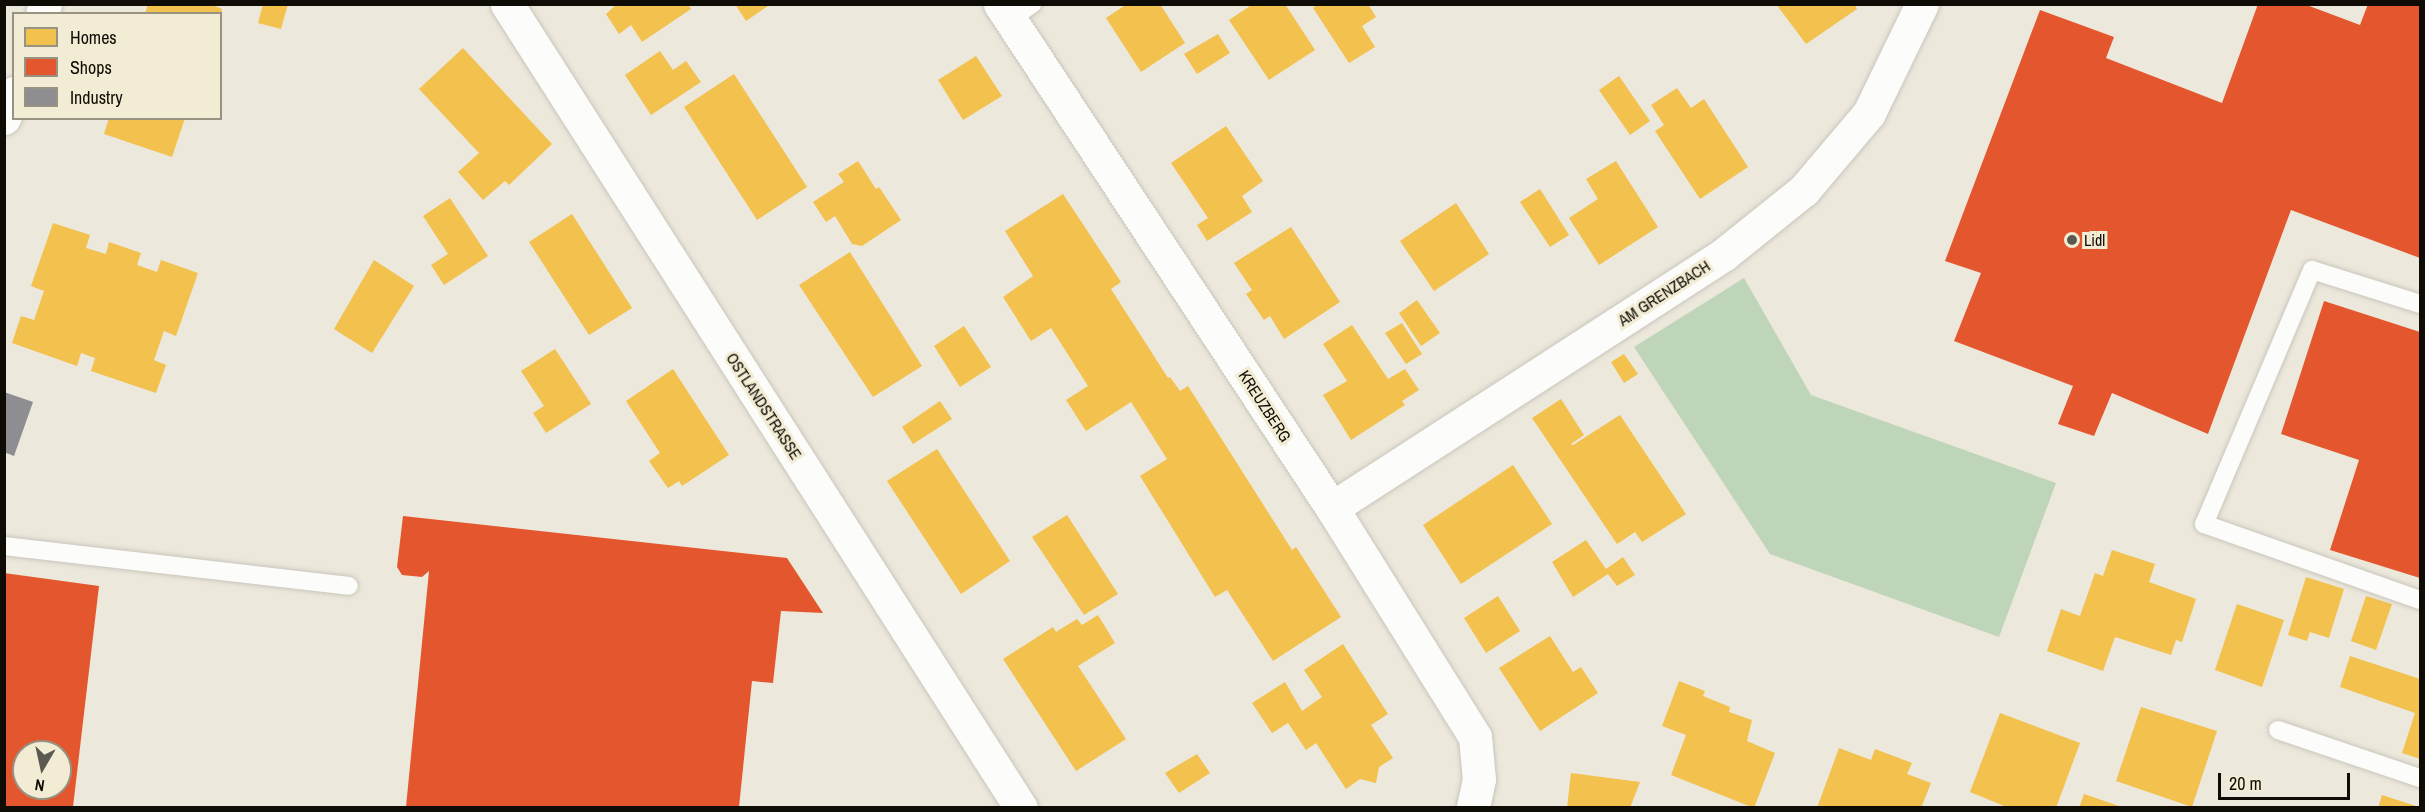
<!DOCTYPE html>
<style>
body{margin:0}
#map{position:relative;width:2425px;height:812px;overflow:hidden;background:#ece8dc;font-family:"Archivo Narrow",sans-serif}
div>[style]{position:absolute}
.forest>*{inset:0;background:#bfd5b9}
.homes>*{inset:0;background:#f2c14e}
.shops>*{inset:0;background:#e4572e}
.industry>*{inset:0;background:#8d8d92}
.roads{filter:drop-shadow(0 0 2px #cac6bc) drop-shadow(0 0 2px #cac6bc)}
.lane>*{height:18px;margin:-9px;padding:0 9px;transform-origin:9px;border-radius:9px;background:#fcfcfa}
.street>*{height:33px;margin:-16.5px;padding:0 16.5px;transform-origin:16.5px;border-radius:16.5px;background:#fcfcfa}
.dots>*{width:16px;height:16px;translate:-50% -50%;box-sizing:border-box;border:3px solid #f3ecd5;border-radius:50%}
span{translate:-50% -50%;white-space:nowrap;text-align:center;line-height:1.15;-webkit-text-stroke:6px #f3ecd5;paint-order:stroke}
.poi-label{font-size:16px;color:#0e0c05}
.left{translate:0 -50%;text-align:left}
.street-label{font-size:16px;color:#0e0c05}
.frame{position:absolute;inset:0;border:6px solid #0e0c05;pointer-events:none}
.legend{position:absolute;left:12px;top:12px;width:210px;height:108px;box-sizing:border-box;background:#f3ecd5;border:2px solid #979282;margin:0;padding:8px 10px;list-style:none;font-size:18px;color:#0e0c05}
.legend li{display:flex;align-items:center;gap:12px;height:30px}
.legend b{width:30px;border:2px solid #979282}
.north{position:absolute;left:12px;top:740px;width:60px;height:60px;box-sizing:border-box;background:#f3ecd5;border:2px solid #979282;border-radius:50%;rotate:189deg;font-size:16px;font-weight:700;line-height:24px;text-align:center;color:#0e0c05}
.north::after{content:'';display:block;margin:auto;width:21px;height:27px;background:#5c5950;clip-path:polygon(50% 0,100% 100%,50% 72%,0 100%)}
.scale{position:absolute;left:2218px;top:773px;width:132px;height:27px;box-sizing:border-box;border:3px solid #0e0c05;border-top:0;padding-left:8px;font-size:18px;line-height:21px;white-space:nowrap;color:#0e0c05;-webkit-text-stroke:4px #f3ecd5;paint-order:stroke}
</style>
<div id="map">
<div class="forest">
<i style="clip-path:polygon(1744px 278px,1811px 395px,2056px 483px,1999px 637px,1770px 554px,1634px 347px)"></i>
</div>
<div class="homes">
<i style="clip-path:polygon(148px 4px,210px 4px,222px 9px,221px 14px,145px 14px)"></i>
<i style="clip-path:polygon(263px 4px,288px 4px,281px 29px,258px 23px)"></i>
<i style="clip-path:polygon(617px 4px,688px 4px,691px 9px,642px 42px,631px 25px,619px 34px,606px 14px)"></i>
<i style="clip-path:polygon(735px 4px,771px 4px,746px 21px)"></i>
<i style="clip-path:polygon(1127px 4px,1160px 4px,1185px 43px,1141px 72px,1106px 18px)"></i>
<i style="clip-path:polygon(1253px 4px,1285px 4px,1315px 50px,1269px 80px,1229px 20px)"></i>
<i style="clip-path:polygon(1318px 4px,1368px 4px,1376px 17px,1362px 26px,1375px 47px,1349px 63px,1313px 8px)"></i>
<i style="clip-path:polygon(1776px 4px,1854px 4px,1857px 9px,1806px 44px)"></i>
<i style="clip-path:polygon(1218px 34px,1230px 53px,1197px 74px,1184px 54px)"></i>
<i style="clip-path:polygon(463px 48px,552px 144px,509px 185px,505px 181px,483px 200px,458px 172px,479px 153px,419px 89px)"></i>
<i style="clip-path:polygon(660px 51px,673px 70px,686px 61px,701px 82px,651px 115px,625px 75px)"></i>
<i style="clip-path:polygon(976px 56px,1002px 96px,963px 120px,938px 80px)"></i>
<i style="clip-path:polygon(734px 74px,807px 187px,757px 220px,684px 107px)"></i>
<i style="clip-path:polygon(1619px 76px,1650px 121px,1630px 135px,1599px 90px)"></i>
<i style="clip-path:polygon(1677px 88px,1691px 108px,1704px 99px,1748px 167px,1700px 199px,1655px 131px,1664px 125px,1651px 105px)"></i>
<i style="clip-path:polygon(109px 118px,185px 118px,172px 157px,104px 134px)"></i>
<i style="clip-path:polygon(1226px 126px,1263px 181px,1242px 196px,1252px 212px,1207px 241px,1197px 225px,1208px 218px,1171px 163px)"></i>
<i style="clip-path:polygon(858px 161px,876px 189px,879px 187px,901px 220px,862px 246px,852px 244px,835px 216px,826px 222px,813px 202px,844px 182px,838px 174px)"></i>
<i style="clip-path:polygon(1616px 161px,1658px 227px,1599px 265px,1569px 218px,1598px 199px,1586px 179px)"></i>
<i style="clip-path:polygon(1540px 189px,1569px 235px,1550px 247px,1520px 202px)"></i>
<i style="clip-path:polygon(1063px 194px,1121px 282px,1111px 289px,1168px 378px,1170px 377px,1180px 391px,1188px 386px,1292px 550px,1296px 547px,1341px 617px,1273px 661px,1227px 590px,1215px 597px,1140px 476px,1167px 459px,1131px 402px,1086px 431px,1066px 400px,1088px 386px,1051px 328px,1031px 341px,1003px 297px,1033px 276px,1005px 231px)"></i>
<i style="clip-path:polygon(450px 198px,488px 256px,444px 285px,431px 265px,448px 254px,423px 216px)"></i>
<i style="clip-path:polygon(1456px 203px,1489px 254px,1434px 291px,1400px 241px)"></i>
<i style="clip-path:polygon(572px 214px,632px 308px,589px 335px,529px 242px)"></i>
<i style="clip-path:polygon(53px 223px,90px 235px,86px 248px,106px 254px,109px 242px,141px 253px,137px 265px,157px 272px,161px 260px,198px 273px,176px 336px,164px 331px,154px 360px,166px 365px,156px 393px,91px 371px,95px 358px,81px 353px,77px 366px,12px 343px,21px 316px,34px 320px,44px 291px,31px 286px)"></i>
<i style="clip-path:polygon(1291px 227px,1340px 302px,1284px 339px,1270px 316px,1264px 320px,1246px 294px,1252px 290px,1234px 263px)"></i>
<i style="clip-path:polygon(850px 252px,922px 366px,873px 397px,799px 285px)"></i>
<i style="clip-path:polygon(374px 260px,414px 286px,372px 353px,334px 329px)"></i>
<i style="clip-path:polygon(1417px 300px,1440px 333px,1421px 346px,1399px 313px)"></i>
<i style="clip-path:polygon(1402px 323px,1422px 354px,1406px 364px,1385px 333px)"></i>
<i style="clip-path:polygon(1352px 325px,1388px 379px,1405px 369px,1419px 390px,1402px 401px,1405px 405px,1351px 440px,1323px 395px,1347px 381px,1323px 344px)"></i>
<i style="clip-path:polygon(964px 326px,991px 367px,960px 387px,934px 346px)"></i>
<i style="clip-path:polygon(555px 349px,591px 404px,546px 433px,533px 413px,544px 406px,521px 371px)"></i>
<i style="clip-path:polygon(1624px 354px,1638px 374px,1624px 383px,1611px 362px)"></i>
<i style="clip-path:polygon(673px 369px,729px 455px,682px 486px,679px 481px,668px 488px,649px 461px,660px 453px,626px 401px)"></i>
<i style="clip-path:polygon(1561px 399px,1584px 435px,1571px 444px,1573px 445px,1620px 415px,1686px 514px,1642px 542px,1635px 532px,1617px 544px,1532px 418px)"></i>
<i style="clip-path:polygon(940px 401px,952px 419px,913px 444px,902px 427px)"></i>
<i style="clip-path:polygon(937px 449px,1010px 561px,961px 594px,887px 481px)"></i>
<i style="clip-path:polygon(1513px 465px,1552px 524px,1461px 584px,1423px 525px)"></i>
<i style="clip-path:polygon(1067px 515px,1118px 594px,1084px 615px,1032px 537px)"></i>
<i style="clip-path:polygon(1586px 540px,1606px 569px,1623px 557px,1635px 575px,1617px 586px,1608px 574px,1573px 597px,1552px 562px)"></i>
<i style="clip-path:polygon(2112px 550px,2155px 564px,2149px 582px,2196px 599px,2182px 642px,2176px 640px,2171px 655px,2115px 637px,2103px 671px,2047px 651px,2061px 609px,2080px 616px,2095px 573px,2103px 576px)"></i>
<i style="clip-path:polygon(2306px 577px,2344px 589px,2329px 638px,2310px 632px,2307px 641px,2288px 635px)"></i>
<i style="clip-path:polygon(1498px 596px,1520px 631px,1486px 653px,1464px 618px)"></i>
<i style="clip-path:polygon(2366px 596px,2392px 604px,2376px 650px,2351px 641px)"></i>
<i style="clip-path:polygon(2237px 604px,2284px 620px,2262px 687px,2215px 670px)"></i>
<i style="clip-path:polygon(1098px 615px,1115px 643px,1078px 666px,1126px 739px,1076px 771px,1003px 659px,1053px 627px,1056px 632px,1077px 619px,1082px 625px)"></i>
<i style="clip-path:polygon(1550px 636px,1573px 672px,1581px 667px,1598px 693px,1540px 731px,1499px 668px)"></i>
<i style="clip-path:polygon(1343px 644px,1388px 714px,1371px 725px,1393px 758px,1379px 767px,1376px 783px,1360px 779px,1346px 789px,1316px 743px,1306px 750px,1288px 723px,1272px 733px,1252px 703px,1285px 682px,1302px 711px,1322px 697px,1304px 670px)"></i>
<i style="clip-path:polygon(2350px 656px,2420px 679px,2420px 759px,2402px 753px,2415px 713px,2340px 687px)"></i>
<i style="clip-path:polygon(1679px 681px,1705px 691px,1703px 696px,1730px 707px,1729px 712px,1752px 720px,1747px 741px,1775px 753px,1754px 808px,1671px 775px,1686px 735px,1662px 726px)"></i>
<i style="clip-path:polygon(2141px 707px,2217px 731px,2192px 807px,2116px 781px)"></i>
<i style="clip-path:polygon(2000px 713px,2080px 743px,2056px 808px,2009px 808px,1970px 792px)"></i>
<i style="clip-path:polygon(1839px 748px,1871px 760px,1875px 749px,1912px 763px,1907px 774px,1931px 783px,1921px 808px,1817px 808px)"></i>
<i style="clip-path:polygon(1197px 754px,1210px 773px,1179px 793px,1165px 773px)"></i>
<i style="clip-path:polygon(1571px 773px,1640px 782px,1630px 808px,1567px 808px)"></i>
<i style="clip-path:polygon(2084px 794px,2122px 807px,2122px 808px,2079px 808px)"></i>
<i style="clip-path:polygon(2382px 795px,2419px 807px,2419px 808px,2378px 808px)"></i>
</div>
<div class="shops">
<i style="clip-path:polygon(2258px 4px,2304px 4px,2360px 25px,2368px 4px,2420px 4px,2420px 258px,2291px 210px,2208px 434px,2112px 393px,2094px 436px,2058px 424px,2073px 386px,1954px 341px,1981px 273px,1945px 261px,2040px 10px,2114px 37px,2106px 58px,2222px 103px)"></i>
<i style="clip-path:polygon(2324px 301px,2420px 332px,2420px 578px,2330px 550px,2359px 460px,2281px 434px)"></i>
<i style="clip-path:polygon(403px 516px,787px 558px,823px 613px,781px 611px,773px 683px,752px 681px,739px 807px,406px 807px,429px 571px,422px 577px,402px 575px,397px 567px)"></i>
<i style="clip-path:polygon(evenodd,4px 573px,99px 586px,73px 807px,4px 807px,4px 573px,24px 752px,60px 752px,60px 788px,24px 788px,24px 752px)"></i>
</div>
<div class="industry">
<i style="clip-path:polygon(4px 392px,33px 402px,14px 456px,4px 452px)"></i>
</div>
<div class="roads">
<div class="lane">
<i style="left:1010px;top:19px;width:27px;rotate:-34deg"></i>
<i style="left:2420px;top:304px;width:113px;rotate:-162.5deg"></i>
<i style="left:2312px;top:270px;width:276px;rotate:113deg"></i>
<i style="left:2204px;top:524px;width:229px;rotate:19.4deg"></i>
<i style="left:4px;top:546px;width:347px;rotate:6.6deg"></i>
<i style="left:2278px;top:730px;width:150px;rotate:18.7deg"></i>
</div>
<div class="street">
<i style="left:507px;top:4px;width:954px;rotate:57.41deg"></i>
<i style="left:1000px;top:4px;width:604px;rotate:56.63deg"></i>
<i style="left:1332px;top:508px;width:270px;rotate:58deg"></i>
<i style="left:1475px;top:737px;width:42px;rotate:84.6deg"></i>
<i style="left:1479px;top:779px;width:30px;rotate:102deg"></i>
<i style="left:42px;top:14px;width:10px;rotate:-73deg"></i>
<i style="left:4px;top:118px;width:27px;rotate:-68deg"></i>
<i style="left:1332px;top:508px;width:466px;rotate:-32.9deg"></i>
<i style="left:1723px;top:255px;width:104px;rotate:-38.7deg"></i>
<i style="left:1804px;top:190px;width:101px;rotate:-49.8deg"></i>
<i style="left:1869px;top:113px;width:121px;rotate:-64.1deg"></i>
</div>
</div>
<div class="dots">
<i style="left:2072px;top:240px;background:#5c5950"></i>
</div>
<div class="poi-label">
<span class="left" style="left:2084px;top:240px">Lidl</span>
</div>
<div class="street-label">
<span style="left:1664px;top:293px;rotate:-33deg">AM GRENZBACH</span>
<span style="left:764px;top:406px;rotate:57deg">OSTLANDSTRASSE</span>
<span style="left:1265px;top:406px;rotate:57deg">KREUZBERG</span>
</div>
<div class="frame"></div>
<ul class="legend">
<li><b style="height:16px;background:#f2c14e"></b>Homes</li>
<li><b style="height:16px;background:#e4572e"></b>Shops</li>
<li><b style="height:16px;background:#8d8d92"></b>Industry</li>
</ul>
<div class="north">N</div>
<div class="scale">20 m</div>
</div>
